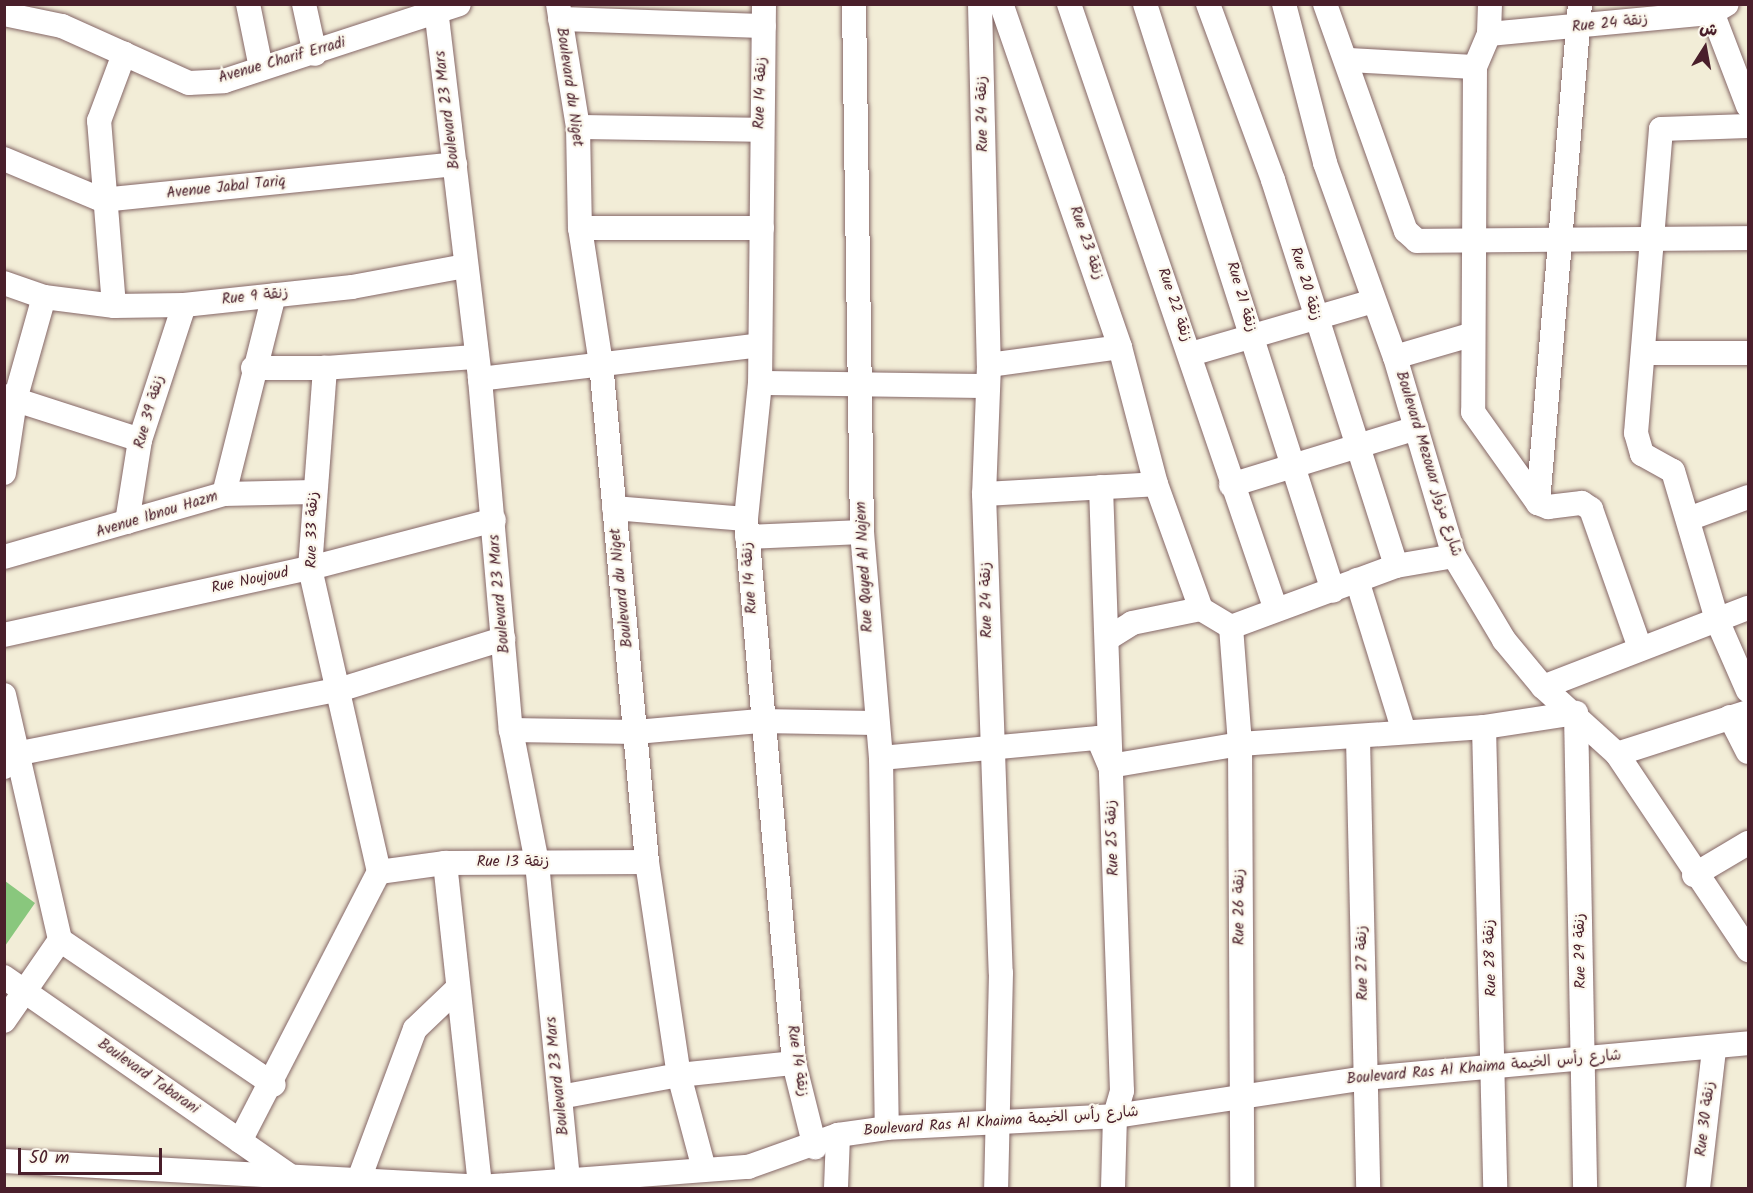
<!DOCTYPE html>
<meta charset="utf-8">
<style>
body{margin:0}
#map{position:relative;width:1753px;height:1193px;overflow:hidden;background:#f2edd7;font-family:Kalam,"Playpen Sans Arabic",sans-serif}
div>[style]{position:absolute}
.green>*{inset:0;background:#89c77d}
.roads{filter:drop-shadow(0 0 2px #856767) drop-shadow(0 0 2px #856767)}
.minor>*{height:24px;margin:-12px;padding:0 12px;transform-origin:12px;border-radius:12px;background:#fff}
span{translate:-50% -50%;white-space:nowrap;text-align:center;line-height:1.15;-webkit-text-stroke:4.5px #fbf7ec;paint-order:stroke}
.street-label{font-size:15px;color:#4a1f2b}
.frame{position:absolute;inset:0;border:6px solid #4a1f2b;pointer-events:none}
.north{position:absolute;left:1675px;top:18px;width:60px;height:60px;-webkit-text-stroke:4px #fbf7ec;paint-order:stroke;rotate:11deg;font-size:16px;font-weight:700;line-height:24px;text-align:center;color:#4a1f2b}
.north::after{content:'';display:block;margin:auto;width:21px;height:27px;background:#4a1f2b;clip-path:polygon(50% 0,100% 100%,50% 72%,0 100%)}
.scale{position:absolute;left:18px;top:1148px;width:144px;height:27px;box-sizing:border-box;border:3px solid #4a1f2b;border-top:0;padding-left:8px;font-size:18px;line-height:21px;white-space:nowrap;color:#4a1f2b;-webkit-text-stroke:4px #fbf7ec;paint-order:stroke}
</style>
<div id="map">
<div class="green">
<i style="clip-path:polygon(5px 881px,35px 903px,5px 946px)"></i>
</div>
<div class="roads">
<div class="minor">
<i style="left:248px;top:4px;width:65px;rotate:78.5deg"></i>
<i style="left:304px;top:4px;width:51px;rotate:77.6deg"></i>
<i style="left:558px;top:4px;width:125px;rotate:80.8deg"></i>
<i style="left:578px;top:127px;width:101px;rotate:88.9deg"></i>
<i style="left:580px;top:228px;width:137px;rotate:81.2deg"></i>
<i style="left:601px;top:363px;width:501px;rotate:84.73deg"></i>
<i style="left:647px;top:862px;width:215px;rotate:81.5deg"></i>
<i style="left:679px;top:1075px;width:97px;rotate:75.1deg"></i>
<i style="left:764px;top:4px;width:379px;rotate:90.6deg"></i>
<i style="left:760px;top:383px;width:137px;rotate:95.9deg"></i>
<i style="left:746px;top:519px;width:546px;rotate:84.96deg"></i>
<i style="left:794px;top:1063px;width:87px;rotate:76deg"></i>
<i style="left:854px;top:4px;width:528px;rotate:89.13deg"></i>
<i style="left:862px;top:532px;width:227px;rotate:85.2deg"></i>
<i style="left:881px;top:758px;width:370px;rotate:89.1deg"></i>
<i style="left:980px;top:4px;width:361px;rotate:88.6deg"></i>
<i style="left:989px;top:365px;width:129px;rotate:92.2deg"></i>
<i style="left:984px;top:494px;width:479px;rotate:88deg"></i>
<i style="left:1001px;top:973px;width:215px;rotate:91.3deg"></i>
<i style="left:1069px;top:4px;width:637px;rotate:71.14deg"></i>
<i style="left:1145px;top:4px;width:616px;rotate:72.24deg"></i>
<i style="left:1208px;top:4px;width:188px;rotate:69.7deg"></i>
<i style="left:1273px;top:180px;width:405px;rotate:72.3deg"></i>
<i style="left:1284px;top:4px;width:164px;rotate:75.5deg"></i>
<i style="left:1325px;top:163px;width:206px;rotate:70.2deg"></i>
<i style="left:1395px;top:357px;width:208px;rotate:73.5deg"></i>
<i style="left:1454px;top:556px;width:98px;rotate:59.2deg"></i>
<i style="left:1504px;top:640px;width:61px;rotate:50.3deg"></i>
<i style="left:1543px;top:687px;width:100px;rotate:42.2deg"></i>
<i style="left:1617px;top:754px;width:236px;rotate:56.2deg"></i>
<i style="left:1325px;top:4px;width:241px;rotate:70.4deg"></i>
<i style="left:1406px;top:231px;width:15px;rotate:42deg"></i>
<i style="left:1417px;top:241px;width:331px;rotate:-0.5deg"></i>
<i style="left:1490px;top:4px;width:30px;rotate:92deg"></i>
<i style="left:1489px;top:34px;width:36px;rotate:113deg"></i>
<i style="left:1475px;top:67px;width:345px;rotate:90.3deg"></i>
<i style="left:1473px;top:412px;width:112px;rotate:54.5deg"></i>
<i style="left:1538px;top:503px;width:11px;rotate:22deg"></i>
<i style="left:1548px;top:507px;width:34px;rotate:-7deg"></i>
<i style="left:1582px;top:503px;width:11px;rotate:34deg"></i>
<i style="left:1591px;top:509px;width:147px;rotate:70.6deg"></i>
<i style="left:1709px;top:4px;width:109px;rotate:69.1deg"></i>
<i style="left:1002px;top:6px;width:361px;rotate:70.9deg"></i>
<i style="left:1120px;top:347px;width:142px;rotate:75.3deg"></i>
<i style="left:436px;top:9px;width:373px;rotate:83.2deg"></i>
<i style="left:480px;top:379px;width:352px;rotate:85deg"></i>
<i style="left:511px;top:730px;width:136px;rotate:78.9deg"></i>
<i style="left:537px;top:863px;width:316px;rotate:84.4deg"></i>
<i style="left:4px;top:14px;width:59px;rotate:11.7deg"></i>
<i style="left:62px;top:26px;width:139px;rotate:24.2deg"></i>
<i style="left:189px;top:83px;width:35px;rotate:-3deg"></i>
<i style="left:224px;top:81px;width:247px;rotate:-18.1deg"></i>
<i style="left:560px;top:19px;width:204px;rotate:2deg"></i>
<i style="left:1489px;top:34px;width:224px;rotate:-5.4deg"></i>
<i style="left:1712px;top:13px;width:17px;rotate:-31deg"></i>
<i style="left:1348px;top:60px;width:127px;rotate:3.2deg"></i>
<i style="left:1748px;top:126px;width:87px;rotate:178deg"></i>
<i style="left:1661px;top:129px;width:305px;rotate:94.7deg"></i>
<i style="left:1636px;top:433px;width:22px;rotate:74deg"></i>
<i style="left:1642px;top:454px;width:35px;rotate:29deg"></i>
<i style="left:1673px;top:471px;width:155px;rotate:73.5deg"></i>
<i style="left:1717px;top:620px;width:77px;rotate:66.4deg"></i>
<i style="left:578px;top:127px;width:182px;rotate:0.9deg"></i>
<i style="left:4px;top:159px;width:106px;rotate:22.7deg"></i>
<i style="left:102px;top:200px;width:355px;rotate:-5.8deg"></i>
<i style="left:580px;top:228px;width:182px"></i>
<i style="left:4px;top:283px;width:42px;rotate:19.3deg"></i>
<i style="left:44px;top:297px;width:71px;rotate:7.3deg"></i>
<i style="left:114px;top:306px;width:70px;rotate:-0.8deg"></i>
<i style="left:184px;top:305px;width:169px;rotate:-6.1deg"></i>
<i style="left:352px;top:287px;width:115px;rotate:-10.5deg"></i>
<i style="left:114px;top:306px;width:186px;rotate:-94.6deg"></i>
<i style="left:99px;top:121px;width:72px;rotate:-69.5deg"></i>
<i style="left:1647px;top:353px;width:101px"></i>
<i style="left:1191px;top:354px;width:190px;rotate:-16.2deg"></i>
<i style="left:1395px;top:357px;width:78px;rotate:-16.3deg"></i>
<i style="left:989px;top:365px;width:132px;rotate:-7.8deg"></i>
<i style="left:253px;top:368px;width:72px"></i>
<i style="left:480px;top:379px;width:281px;rotate:-6.9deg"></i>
<i style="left:760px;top:383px;width:228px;rotate:0.8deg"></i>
<i style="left:4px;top:396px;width:143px;rotate:17.9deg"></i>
<i style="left:4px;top:473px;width:74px;rotate:-81.4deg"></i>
<i style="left:15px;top:400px;width:107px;rotate:-74.3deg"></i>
<i style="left:1231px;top:485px;width:194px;rotate:-17.1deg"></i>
<i style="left:1101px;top:487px;width:604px;rotate:88.01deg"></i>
<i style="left:1122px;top:1091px;width:26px;rotate:106deg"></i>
<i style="left:1115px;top:1116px;width:72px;rotate:91.6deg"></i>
<i style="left:224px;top:494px;width:205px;rotate:-75.9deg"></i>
<i style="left:984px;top:494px;width:172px;rotate:-3.3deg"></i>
<i style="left:1156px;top:484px;width:133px;rotate:70.2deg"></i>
<i style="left:1538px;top:503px;width:501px;rotate:-85.19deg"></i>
<i style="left:614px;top:508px;width:132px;rotate:4.8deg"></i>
<i style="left:1691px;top:518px;width:61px;rotate:-20.2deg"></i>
<i style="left:127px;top:522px;width:83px;rotate:-81deg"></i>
<i style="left:140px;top:440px;width:142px;rotate:-71.9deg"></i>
<i style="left:747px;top:537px;width:115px;rotate:-2.5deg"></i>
<i style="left:4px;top:557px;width:229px;rotate:-16deg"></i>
<i style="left:224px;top:494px;width:89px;rotate:-1.3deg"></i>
<i style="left:1357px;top:580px;width:156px;rotate:72.8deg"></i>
<i style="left:1231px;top:627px;width:117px;rotate:85.6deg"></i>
<i style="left:1240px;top:744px;width:444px;rotate:89.7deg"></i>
<i style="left:4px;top:635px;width:313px;rotate:-12.4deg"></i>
<i style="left:310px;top:568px;width:190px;rotate:-14.6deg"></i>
<i style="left:1110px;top:637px;width:26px;rotate:-32deg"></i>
<i style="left:1132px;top:623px;width:70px;rotate:-11.5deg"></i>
<i style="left:1201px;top:609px;width:35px;rotate:31deg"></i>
<i style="left:1231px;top:627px;width:176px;rotate:-20.3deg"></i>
<i style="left:1396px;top:566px;width:59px;rotate:-9.8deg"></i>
<i style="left:1543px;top:687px;width:220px;rotate:-21.1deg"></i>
<i style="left:4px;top:695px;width:251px;rotate:77.1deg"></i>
<i style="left:60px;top:940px;width:258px;rotate:34.1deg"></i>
<i style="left:1730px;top:717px;width:39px;rotate:63deg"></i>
<i style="left:1484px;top:727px;width:461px;rotate:88.6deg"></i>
<i style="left:511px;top:730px;width:125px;rotate:0.9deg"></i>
<i style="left:636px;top:732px;width:124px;rotate:-5.1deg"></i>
<i style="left:760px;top:721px;width:115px;rotate:1deg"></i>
<i style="left:1358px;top:738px;width:450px;rotate:88.7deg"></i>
<i style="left:1617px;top:754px;width:138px;rotate:-17.8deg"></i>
<i style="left:881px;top:758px;width:218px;rotate:-5.3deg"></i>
<i style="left:1098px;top:738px;width:30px;rotate:67deg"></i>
<i style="left:1110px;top:766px;width:132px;rotate:-9.6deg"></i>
<i style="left:1240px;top:744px;width:245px;rotate:-4deg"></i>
<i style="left:1484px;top:727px;width:93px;rotate:-8.7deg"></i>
<i style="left:1576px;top:713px;width:475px;rotate:88.9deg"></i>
<i style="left:4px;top:767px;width:18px;rotate:-47deg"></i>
<i style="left:16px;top:754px;width:332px;rotate:-11.3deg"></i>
<i style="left:342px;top:689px;width:169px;rotate:-17.3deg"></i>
<i style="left:445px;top:863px;width:326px;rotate:83.8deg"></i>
<i style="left:379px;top:872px;width:312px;rotate:-102.8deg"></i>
<i style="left:310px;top:568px;width:201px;rotate:-85.7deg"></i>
<i style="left:325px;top:368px;width:151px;rotate:-4.2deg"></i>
<i style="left:379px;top:872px;width:67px;rotate:-7.8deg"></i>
<i style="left:445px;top:863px;width:202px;rotate:-0.3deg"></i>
<i style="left:1694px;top:875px;width:63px;rotate:-30.7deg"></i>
<i style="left:4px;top:977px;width:351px;rotate:34.8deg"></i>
<i style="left:4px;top:1021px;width:98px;rotate:-55.3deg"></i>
<i style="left:560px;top:1097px;width:121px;rotate:-10.5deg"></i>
<i style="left:679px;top:1075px;width:116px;rotate:-6deg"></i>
<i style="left:240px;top:1141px;width:303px;rotate:-62.7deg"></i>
<i style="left:4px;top:1161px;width:477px;rotate:3.1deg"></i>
<i style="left:480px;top:1187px;width:269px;rotate:-4.3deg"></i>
<i style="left:748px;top:1167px;width:96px;rotate:-19.6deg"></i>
<i style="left:838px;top:1135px;width:49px;rotate:-8.1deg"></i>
<i style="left:887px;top:1128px;width:228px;rotate:-3deg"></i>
<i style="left:1115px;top:1116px;width:254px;rotate:-8.6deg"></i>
<i style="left:1366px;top:1078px;width:384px;rotate:-5.2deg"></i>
<i style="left:358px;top:1182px;width:163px;rotate:-69.6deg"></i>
<i style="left:415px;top:1029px;width:59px;rotate:-43.6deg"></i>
<i style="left:836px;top:1188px;width:53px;rotate:-87.8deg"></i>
<i style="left:1698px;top:1188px;width:139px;rotate:-83.4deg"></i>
</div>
</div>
<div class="street-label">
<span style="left:1610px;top:24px;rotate:-6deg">Rue 24 زنقة</span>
<span style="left:282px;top:61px;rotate:-16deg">Avenue Charif Erradi</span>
<span style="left:569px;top:87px;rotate:82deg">Boulevard du Niget</span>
<span style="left:761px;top:93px;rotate:-88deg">Rue 14 زنقة</span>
<span style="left:448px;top:110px;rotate:-97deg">Boulevard 23 Mars</span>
<span style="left:983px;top:114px;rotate:-91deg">Rue 24 زنقة</span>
<span style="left:226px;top:188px;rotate:-6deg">Avenue Jabal Tariq</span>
<span style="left:1086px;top:243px;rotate:71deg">Rue 23 زنقة</span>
<span style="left:1305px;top:284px;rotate:73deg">Rue 20 زنقة</span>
<span style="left:255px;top:297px;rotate:-6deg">Rue 9 زنقة</span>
<span style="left:1241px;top:297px;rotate:73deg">Rue 21 زنقة</span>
<span style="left:1174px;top:305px;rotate:71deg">Rue 22 زنقة</span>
<span style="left:150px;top:412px;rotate:-74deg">Rue 39 زنقة</span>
<span style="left:1428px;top:464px;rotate:73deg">Boulevard Mezouar شارع مزوار</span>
<span style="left:157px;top:515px;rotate:-17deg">Avenue Ibnou Hazm</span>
<span style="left:313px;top:530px;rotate:-89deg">Rue 33 زنقة</span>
<span style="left:865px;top:567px;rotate:-93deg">Rue Qayed Al Najem</span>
<span style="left:750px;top:578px;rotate:-94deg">Rue 14 زنقة</span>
<span style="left:250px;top:581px;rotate:-12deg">Rue Noujoud</span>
<span style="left:622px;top:588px;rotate:-96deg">Boulevard du Niget</span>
<span style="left:500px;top:594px;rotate:-95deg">Boulevard 23 Mars</span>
<span style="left:987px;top:600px;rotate:-91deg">Rue 24 زنقة</span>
<span style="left:1113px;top:838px;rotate:-92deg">Rue 25 زنقة</span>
<span style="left:513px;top:863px">Rue 13 زنقة</span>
<span style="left:1240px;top:907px;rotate:-90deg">Rue 26 زنقة</span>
<span style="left:1581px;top:951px;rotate:-91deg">Rue 29 زنقة</span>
<span style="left:1491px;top:958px;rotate:-92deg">Rue 28 زنقة</span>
<span style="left:1363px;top:963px;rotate:-91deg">Rue 27 زنقة</span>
<span style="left:797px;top:1061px;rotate:81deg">Rue 14 زنقة</span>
<span style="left:1484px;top:1068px;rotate:-5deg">Boulevard Ras Al Khaima شارع رأس الخيمة</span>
<span style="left:558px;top:1076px;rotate:-96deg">Boulevard 23 Mars</span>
<span style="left:148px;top:1077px;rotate:35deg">Boulevard Tabarani</span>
<span style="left:1706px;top:1119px;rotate:-83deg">Rue 30 زنقة</span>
<span style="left:1001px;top:1122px;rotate:-4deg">Boulevard Ras Al Khaima شارع رأس الخيمة</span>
</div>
<div class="frame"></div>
<div class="north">ش</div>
<div class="scale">50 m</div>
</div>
